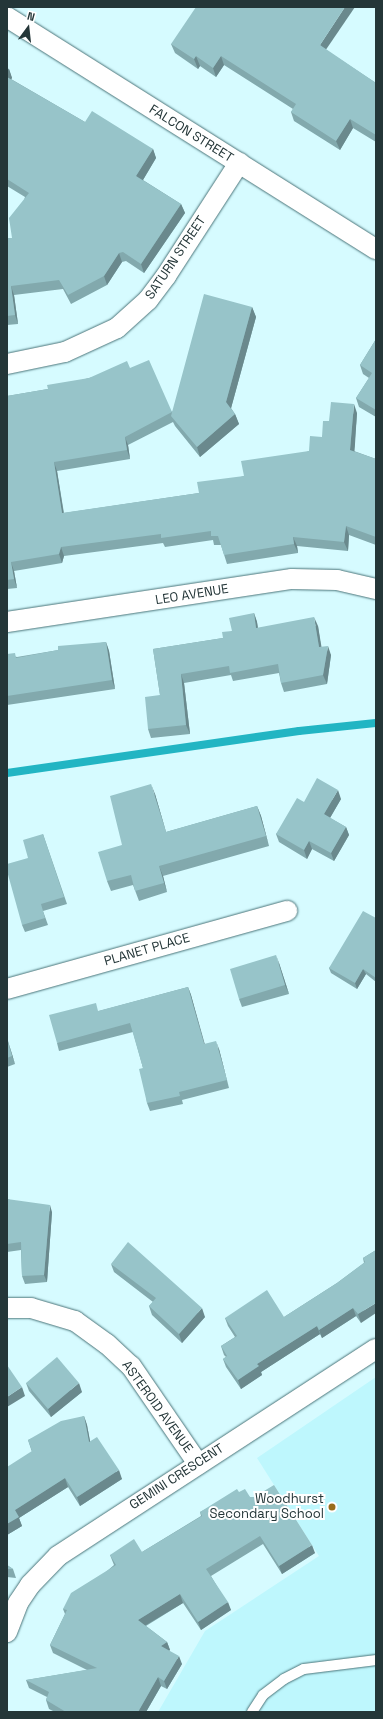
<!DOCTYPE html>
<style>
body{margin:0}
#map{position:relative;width:383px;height:1719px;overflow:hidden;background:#d6fbff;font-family:"Space Grotesk",sans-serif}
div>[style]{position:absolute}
.built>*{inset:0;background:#bef7fd}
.stream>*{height:8px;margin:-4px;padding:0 4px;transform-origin:4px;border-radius:4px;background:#22b5c3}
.roads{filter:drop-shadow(0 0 1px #4a7479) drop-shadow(0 0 1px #4a7479)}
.lane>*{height:10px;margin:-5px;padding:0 5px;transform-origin:5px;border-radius:5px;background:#fff}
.street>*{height:20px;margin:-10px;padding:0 10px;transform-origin:10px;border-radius:10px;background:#fff}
.wall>*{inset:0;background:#82a9ad}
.shaded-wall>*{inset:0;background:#6a898d}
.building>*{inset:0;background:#97c4c9}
.dots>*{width:11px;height:11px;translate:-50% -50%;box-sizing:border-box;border:2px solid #fff;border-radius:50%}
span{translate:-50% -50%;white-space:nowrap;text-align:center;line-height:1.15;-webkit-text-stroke:4px #fff;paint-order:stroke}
.street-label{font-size:13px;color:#243638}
.poi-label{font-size:13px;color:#243638}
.right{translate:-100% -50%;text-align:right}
.frame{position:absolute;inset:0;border:8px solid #243638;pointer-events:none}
.north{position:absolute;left:8px;top:8px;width:40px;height:40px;-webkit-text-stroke:3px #fff;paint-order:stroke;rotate:15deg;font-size:11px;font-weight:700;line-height:16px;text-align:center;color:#243638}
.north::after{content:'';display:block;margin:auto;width:14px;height:18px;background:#243638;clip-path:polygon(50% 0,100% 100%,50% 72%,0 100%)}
</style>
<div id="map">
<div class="built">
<i style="clip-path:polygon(376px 1377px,376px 1712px,158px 1712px,205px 1631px,319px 1556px,257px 1458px)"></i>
</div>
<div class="stream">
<i style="left:7px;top:773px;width:295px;rotate:-8.2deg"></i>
<i style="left:299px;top:731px;width:77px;rotate:-5.9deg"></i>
</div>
<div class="roads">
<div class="lane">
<i style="left:252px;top:1712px;width:20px;rotate:-57deg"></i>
<i style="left:263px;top:1695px;width:26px;rotate:-37deg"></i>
<i style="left:284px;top:1679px;width:22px;rotate:-27deg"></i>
<i style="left:304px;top:1669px;width:73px;rotate:-7.1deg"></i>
</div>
<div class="street">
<i style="left:7px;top:17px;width:436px;rotate:32.2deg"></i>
<i style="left:7px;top:364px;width:59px;rotate:-11.7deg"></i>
<i style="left:65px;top:352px;width:57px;rotate:-24.8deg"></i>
<i style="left:117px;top:328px;width:42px;rotate:-42.1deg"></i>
<i style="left:148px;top:300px;width:30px;rotate:-53deg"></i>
<i style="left:166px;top:276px;width:135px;rotate:-57.1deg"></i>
<i style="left:7px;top:622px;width:288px;rotate:-8.6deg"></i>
<i style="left:292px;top:579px;width:45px;rotate:1.3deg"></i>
<i style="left:337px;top:580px;width:40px;rotate:13deg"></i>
<i style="left:7px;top:989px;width:291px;rotate:-15.6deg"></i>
<i style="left:7px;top:1308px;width:24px"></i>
<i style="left:31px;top:1308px;width:46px;rotate:16.5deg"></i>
<i style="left:75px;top:1321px;width:39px;rotate:36deg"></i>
<i style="left:107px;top:1344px;width:33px;rotate:43deg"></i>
<i style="left:131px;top:1366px;width:119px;rotate:55.6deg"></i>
<i style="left:7px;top:1632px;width:31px;rotate:-69deg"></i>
<i style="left:18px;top:1603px;width:22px;rotate:-56deg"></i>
<i style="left:30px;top:1585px;width:40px;rotate:-46deg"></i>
<i style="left:58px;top:1556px;width:379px;rotate:-33.1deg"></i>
</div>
</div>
<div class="wall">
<i style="clip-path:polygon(171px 44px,326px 50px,376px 83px,376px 142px,353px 128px,340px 150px,294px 121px,291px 112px,293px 109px,224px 65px,216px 77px,200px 66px,198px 69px,175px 53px)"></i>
<i style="clip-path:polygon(7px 68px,9px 69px,12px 78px,11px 79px,85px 122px,153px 149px,156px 158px,143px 180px,181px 204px,185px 213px,144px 273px,126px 261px,122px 262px,107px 285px,71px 304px,63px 289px,14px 295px,18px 324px,7px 325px,7px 238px,12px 238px,25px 197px,7px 186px)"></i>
<i style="clip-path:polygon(252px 307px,256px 317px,231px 408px,235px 414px,239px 424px,200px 457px,175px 426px,173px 422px,128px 445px,130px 459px,57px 471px,64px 513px,199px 493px,309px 451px,322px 437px,329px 421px,357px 413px,354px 451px,376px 459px,376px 545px,349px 535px,348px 551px,297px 546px,298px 553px,227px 564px,221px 545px,214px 545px,213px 540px,165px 547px,163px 543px,64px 556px,62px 563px,14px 571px,17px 588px,7px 589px,7px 396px,48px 389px,89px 378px,130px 368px,172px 412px)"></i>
<i style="clip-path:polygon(376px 339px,376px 417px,359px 407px,356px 398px,369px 378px,363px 374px,360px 365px)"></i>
<i style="clip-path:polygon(254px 613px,257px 622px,258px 628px,318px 626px,321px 647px,331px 655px,327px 684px,284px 692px,281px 683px,279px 673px,233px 681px,231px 675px,184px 683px,190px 734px,151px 738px,148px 729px,160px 695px,153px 649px,223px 638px)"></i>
<i style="clip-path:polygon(106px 642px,109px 651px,115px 689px,7px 705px,7px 654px,17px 657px)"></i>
<i style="clip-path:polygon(155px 794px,166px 832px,257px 806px,261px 816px,269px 846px,163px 876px,167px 892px,139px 901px,133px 885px,111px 891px,107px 881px,122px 845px)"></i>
<i style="clip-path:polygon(341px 799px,330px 818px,346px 827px,349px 835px,334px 861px,312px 849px,307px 859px,279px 842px,276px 834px,304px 802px)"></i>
<i style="clip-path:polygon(43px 834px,67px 904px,43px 911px,48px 925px,25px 932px,22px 925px,28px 858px)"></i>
<i style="clip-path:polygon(376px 918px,376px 982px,366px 974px,357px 989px,331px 973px,329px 968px)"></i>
<i style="clip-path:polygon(279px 963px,289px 994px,242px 1007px,239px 999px)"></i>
<i style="clip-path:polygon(188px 987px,191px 995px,204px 1044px,219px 1049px,229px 1088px,182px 1100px,183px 1104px,150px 1111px,147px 1103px,143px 1068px,133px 1032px,59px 1051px,57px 1043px,99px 1011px)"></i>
<i style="clip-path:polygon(7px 1038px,15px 1064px,7px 1067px)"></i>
<i style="clip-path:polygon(7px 1199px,52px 1212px,47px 1282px,25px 1284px,22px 1276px,21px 1250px,7px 1252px)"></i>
<i style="clip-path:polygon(376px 1250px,361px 1323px,356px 1316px,322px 1338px,320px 1334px,261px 1372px,262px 1375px,241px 1389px,226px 1367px,223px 1359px,226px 1357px,224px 1355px,221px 1346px,235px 1337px,228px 1326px,225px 1318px,284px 1317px,337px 1283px,364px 1263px,363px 1258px)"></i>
<i style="clip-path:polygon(111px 1264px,205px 1317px,182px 1343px,152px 1315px,149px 1306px,153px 1302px,114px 1272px)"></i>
<i style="clip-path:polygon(26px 1383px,82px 1392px,51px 1417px,29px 1391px)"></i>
<i style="clip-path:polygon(84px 1416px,87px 1425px,90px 1442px,122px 1479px,80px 1506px,68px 1487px,19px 1518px,22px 1526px,7px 1535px,32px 1452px,28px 1440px)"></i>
<i style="clip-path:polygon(239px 1492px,250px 1497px,315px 1553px,282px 1574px,263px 1544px,211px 1576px,231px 1610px,201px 1630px,183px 1603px,146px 1626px,167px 1642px,170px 1650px,169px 1651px,182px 1664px,167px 1689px,161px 1686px,146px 1712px,55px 1712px,49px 1709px,46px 1700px,47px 1697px,29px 1688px,26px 1680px,87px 1670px,53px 1653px,50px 1645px,65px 1614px,63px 1609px,114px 1565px,110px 1555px,142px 1552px,201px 1516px,200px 1512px)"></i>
<i style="clip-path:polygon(7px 1565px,13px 1569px,16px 1578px,7px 1577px)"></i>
</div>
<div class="shaded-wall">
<i style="clip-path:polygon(345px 7px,355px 7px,323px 54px,320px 45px)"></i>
<i style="clip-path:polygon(196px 56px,200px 66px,198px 69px,194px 59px)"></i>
<i style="clip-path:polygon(221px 56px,224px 65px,216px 77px,213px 68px)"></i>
<i style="clip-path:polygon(9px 69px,12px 78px,8px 84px,7px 82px,7px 71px)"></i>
<i style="clip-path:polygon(350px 119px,353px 128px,340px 150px,336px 141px)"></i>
<i style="clip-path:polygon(153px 149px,156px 158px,140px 185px,136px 176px)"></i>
<i style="clip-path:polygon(181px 204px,185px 213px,144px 273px,141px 264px)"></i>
<i style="clip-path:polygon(119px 253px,122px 262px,107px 285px,104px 276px)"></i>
<i style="clip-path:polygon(11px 286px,14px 295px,18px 324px,15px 315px)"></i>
<i style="clip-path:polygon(252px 307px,256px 317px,230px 412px,226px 402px)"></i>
<i style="clip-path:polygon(354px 404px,357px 413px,354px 459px,350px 450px)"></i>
<i style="clip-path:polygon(235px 414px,239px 424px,200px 457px,197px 447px)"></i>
<i style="clip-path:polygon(125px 437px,128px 445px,130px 459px,127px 450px)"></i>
<i style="clip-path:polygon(54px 462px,57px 471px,65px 522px,62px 513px)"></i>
<i style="clip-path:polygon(346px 526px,349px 535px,348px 551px,344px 542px)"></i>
<i style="clip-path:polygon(293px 537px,297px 546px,298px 553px,294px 544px)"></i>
<i style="clip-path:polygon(61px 547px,64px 556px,62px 563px,59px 554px)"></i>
<i style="clip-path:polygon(11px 562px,14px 571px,17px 588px,14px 579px)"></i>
<i style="clip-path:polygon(254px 613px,257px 622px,259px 637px,256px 628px)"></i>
<i style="clip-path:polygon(314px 617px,318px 626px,323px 656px,319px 647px)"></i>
<i style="clip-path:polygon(106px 642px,109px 651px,115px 689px,112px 680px)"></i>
<i style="clip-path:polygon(328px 646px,331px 655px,327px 684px,323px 675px)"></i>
<i style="clip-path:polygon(181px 674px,184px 683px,190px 734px,186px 725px)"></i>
<i style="clip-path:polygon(151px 784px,155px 794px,169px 842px,166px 832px)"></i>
<i style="clip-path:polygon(338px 790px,341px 799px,327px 823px,324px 814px)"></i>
<i style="clip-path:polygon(257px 806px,261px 816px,269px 846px)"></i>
<i style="clip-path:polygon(346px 827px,349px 835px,334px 861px,331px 853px)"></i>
<i style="clip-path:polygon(309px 841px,312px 849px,307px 859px,304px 850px)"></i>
<i style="clip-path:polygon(159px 866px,163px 876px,167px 892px,164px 883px)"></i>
<i style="clip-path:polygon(276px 955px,279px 963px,289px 994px,285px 985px)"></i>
<i style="clip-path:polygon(363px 969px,366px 974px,357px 989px,355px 983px)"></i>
<i style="clip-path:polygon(188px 987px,191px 995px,207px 1052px,204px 1044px)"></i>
<i style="clip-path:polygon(7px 1038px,15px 1064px,12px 1056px)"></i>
<i style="clip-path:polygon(216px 1041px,219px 1049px,229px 1088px,227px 1080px)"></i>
<i style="clip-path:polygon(50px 1205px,52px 1212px,47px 1282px,44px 1275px)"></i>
<i style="clip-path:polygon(376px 1303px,376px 1313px,361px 1323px,358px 1314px)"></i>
<i style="clip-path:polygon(202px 1308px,205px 1317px,182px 1343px,179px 1334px)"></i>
<i style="clip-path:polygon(353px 1308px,356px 1316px,322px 1338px,319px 1330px)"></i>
<i style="clip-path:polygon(317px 1326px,320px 1334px,261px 1372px,262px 1375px,241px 1389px,238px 1380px,257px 1364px)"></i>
<i style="clip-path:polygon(79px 1383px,82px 1392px,51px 1417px,48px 1409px)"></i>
<i style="clip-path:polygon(22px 1387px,25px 1396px,7px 1407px,7px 1397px)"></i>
<i style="clip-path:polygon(84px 1416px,87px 1425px,92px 1451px,89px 1442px)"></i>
<i style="clip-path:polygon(119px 1470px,122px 1479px,80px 1506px,77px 1497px)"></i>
<i style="clip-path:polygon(65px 1478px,68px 1487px,19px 1518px,22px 1526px,7px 1535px,7px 1524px,15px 1510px)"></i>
<i style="clip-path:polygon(312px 1545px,315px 1553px,282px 1574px,279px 1566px)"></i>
<i style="clip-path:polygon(180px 1594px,183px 1603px,141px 1628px,138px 1620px)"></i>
<i style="clip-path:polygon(228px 1602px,231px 1610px,201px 1630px,198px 1622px)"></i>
<i style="clip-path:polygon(167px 1642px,170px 1650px,164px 1654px,161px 1646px)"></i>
<i style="clip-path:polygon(179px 1656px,182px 1664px,167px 1689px,164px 1681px)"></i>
<i style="clip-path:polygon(158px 1677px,161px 1686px,146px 1712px,138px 1712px)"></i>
</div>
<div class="building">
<i style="clip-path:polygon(196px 7px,345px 7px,320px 45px,376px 83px,376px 135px,350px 119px,336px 141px,291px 112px,296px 104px,221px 56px,213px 68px,196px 56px,194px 59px,171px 44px)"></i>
<i style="clip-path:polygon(7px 77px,85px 122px,92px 111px,153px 149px,136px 176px,181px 204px,141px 264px,123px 252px,119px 253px,104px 276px,68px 295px,59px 280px,11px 286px,15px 315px,7px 316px,7px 238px,12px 238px,9px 218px,29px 193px,7px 179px)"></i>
<i style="clip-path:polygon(204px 294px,252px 307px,226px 402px,235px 414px,197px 447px,171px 416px)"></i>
<i style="clip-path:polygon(376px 339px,376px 410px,356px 398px,372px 373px,360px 365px)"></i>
<i style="clip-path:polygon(149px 360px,172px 412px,125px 437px,127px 450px,54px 462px,62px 513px,199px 493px,197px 482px,244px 476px,241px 461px,309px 451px,310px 436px,322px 437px,323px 421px,329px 421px,331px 402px,354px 404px,350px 450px,376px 459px,376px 537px,346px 526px,344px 542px,293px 537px,294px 544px,224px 555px,218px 536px,211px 536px,211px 531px,161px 538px,161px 534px,61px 547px,59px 554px,11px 562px,14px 579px,7px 580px,7px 396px,48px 389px,47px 385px,89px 378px,127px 361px,130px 368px)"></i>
<i style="clip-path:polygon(254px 613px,256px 628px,314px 617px,319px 647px,328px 646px,323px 675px,281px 683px,278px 664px,230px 673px,229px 666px,181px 674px,186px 725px,148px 729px,145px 697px,160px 695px,153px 649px,223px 638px,222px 632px,232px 631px,229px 618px)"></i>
<i style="clip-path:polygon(106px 642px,112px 680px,7px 696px,7px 654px,15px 653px,16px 658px,58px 650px,58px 646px)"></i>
<i style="clip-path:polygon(317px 778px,338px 790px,324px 814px,346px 827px,331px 853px,309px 841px,304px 850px,276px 834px,297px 798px,304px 802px)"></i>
<i style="clip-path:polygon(151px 784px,166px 832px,257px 806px,266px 836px,159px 866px,164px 883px,135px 891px,131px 875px,107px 881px,98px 852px,122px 845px,110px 796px)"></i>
<i style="clip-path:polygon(43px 834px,64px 897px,41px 904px,45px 918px,22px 925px,7px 871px,7px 864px,28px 858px,23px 840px)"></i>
<i style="clip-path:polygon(363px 911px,376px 918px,376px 948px,375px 950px,376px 950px,376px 978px,363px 969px,355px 983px,329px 968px)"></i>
<i style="clip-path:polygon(276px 955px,285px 985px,239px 999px,230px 969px)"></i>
<i style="clip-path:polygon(188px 987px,204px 1044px,216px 1041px,227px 1080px,179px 1092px,180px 1096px,147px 1103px,139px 1069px,143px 1068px,130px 1023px,57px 1043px,49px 1015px,96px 1003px,98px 1011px)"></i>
<i style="clip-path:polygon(7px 1039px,12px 1056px,7px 1058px)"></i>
<i style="clip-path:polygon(7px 1199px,50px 1205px,44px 1275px,22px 1276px,21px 1242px,7px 1244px)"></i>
<i style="clip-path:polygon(128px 1242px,202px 1308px,179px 1334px,149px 1306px,156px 1298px,111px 1264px)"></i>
<i style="clip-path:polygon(376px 1250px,376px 1303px,358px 1314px,353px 1308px,319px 1330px,317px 1326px,257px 1364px,259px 1366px,238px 1380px,223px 1359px,227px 1356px,221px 1346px,237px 1336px,225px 1318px,267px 1290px,284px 1317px,337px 1283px,365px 1262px,363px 1258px)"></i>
<i style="clip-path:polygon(57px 1357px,79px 1383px,48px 1409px,26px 1383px)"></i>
<i style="clip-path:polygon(7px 1365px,22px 1387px,7px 1397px)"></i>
<i style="clip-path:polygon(84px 1416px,89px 1442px,97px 1437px,119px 1470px,77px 1497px,65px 1478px,15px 1510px,19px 1517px,7px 1524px,7px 1467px,32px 1451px,28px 1440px,61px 1421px)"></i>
<i style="clip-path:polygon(274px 1485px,312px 1545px,279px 1566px,260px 1536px,206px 1569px,228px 1602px,198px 1622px,180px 1594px,138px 1620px,167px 1642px,161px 1646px,179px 1656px,164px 1681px,158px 1677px,138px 1712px,66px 1712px,46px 1700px,49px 1692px,26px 1680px,97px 1668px,50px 1645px,67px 1610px,63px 1609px,71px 1593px,116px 1565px,110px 1555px,134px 1539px,142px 1552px,202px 1516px,200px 1512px,237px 1489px,239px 1492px,245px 1489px,250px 1497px,254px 1497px)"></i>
<i style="clip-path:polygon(7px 1565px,13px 1569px,7px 1569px)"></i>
</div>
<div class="dots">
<i style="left:332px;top:1507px;background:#986d1b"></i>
</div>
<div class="street-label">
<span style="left:191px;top:134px;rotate:32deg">FALCON STREET</span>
<span style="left:176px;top:258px;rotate:-56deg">SATURN STREET</span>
<span style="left:192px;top:595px;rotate:-9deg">LEO AVENUE</span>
<span style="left:147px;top:950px;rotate:-16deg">PLANET PLACE</span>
<span style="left:157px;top:1407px;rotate:54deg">ASTEROID AVENUE</span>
<span style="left:177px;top:1477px;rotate:-33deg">GEMINI CRESCENT</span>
</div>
<div class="poi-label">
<span class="right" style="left:324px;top:1507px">Woodhurst<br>Secondary School</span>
</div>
<div class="frame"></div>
<div class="north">N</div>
</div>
